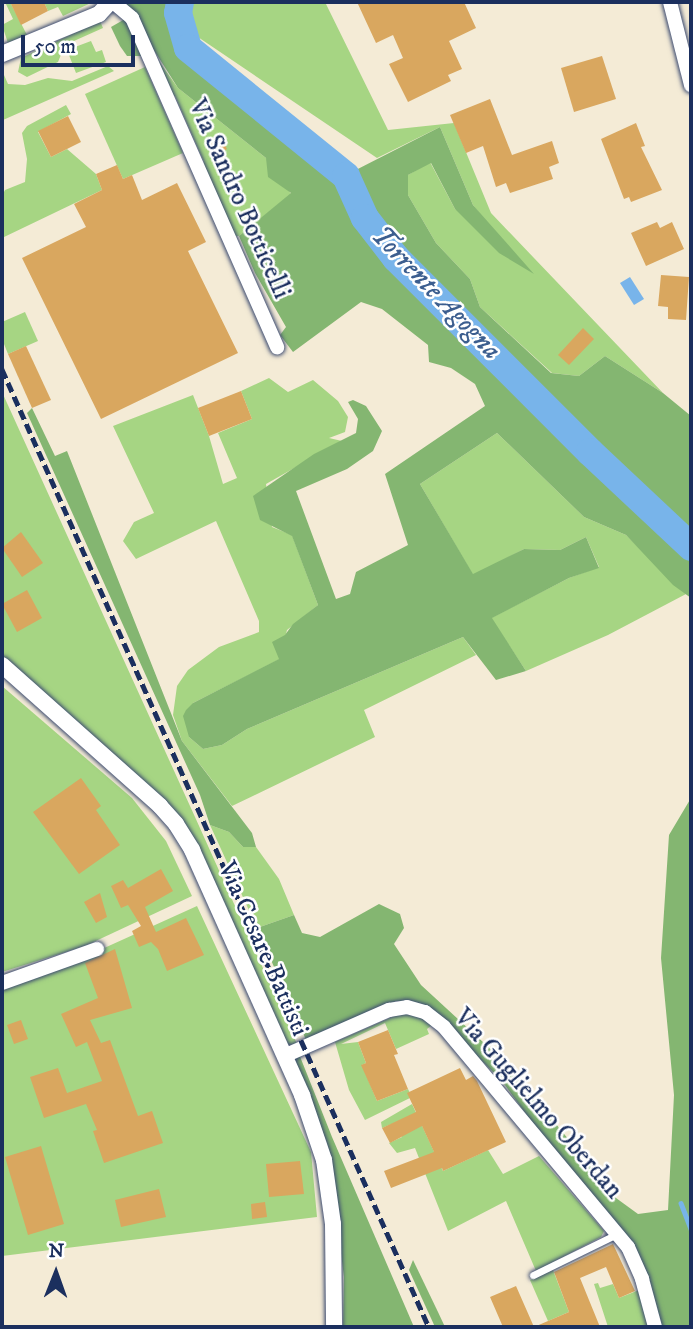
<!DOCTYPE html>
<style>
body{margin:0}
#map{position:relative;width:693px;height:1329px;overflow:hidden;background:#f4ebd6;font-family:"IM FELL DW Pica",serif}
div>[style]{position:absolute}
.green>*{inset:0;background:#a6d583}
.forest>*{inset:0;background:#84b671}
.water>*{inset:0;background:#78b4ea}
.stream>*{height:4.5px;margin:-2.25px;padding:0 2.25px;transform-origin:2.25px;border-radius:2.25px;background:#78b4ea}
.river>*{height:28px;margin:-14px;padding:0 14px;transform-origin:14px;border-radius:14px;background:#78b4ea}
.building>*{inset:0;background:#d9a75f}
.roads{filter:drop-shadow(0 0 2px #3c4b70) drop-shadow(0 0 2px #3c4b70)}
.service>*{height:7px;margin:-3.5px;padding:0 3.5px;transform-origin:3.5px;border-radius:3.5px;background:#fff}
.minor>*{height:14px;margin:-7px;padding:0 7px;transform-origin:7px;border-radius:7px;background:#fff}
.tertiary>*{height:16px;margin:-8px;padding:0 8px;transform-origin:8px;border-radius:8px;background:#fff}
.rail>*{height:4.5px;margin-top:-2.25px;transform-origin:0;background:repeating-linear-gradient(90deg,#1b2f5e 0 10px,transparent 0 15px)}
span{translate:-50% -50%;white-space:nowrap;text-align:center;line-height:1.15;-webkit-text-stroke:5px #fff;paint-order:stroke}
.street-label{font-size:26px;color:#1b2f5e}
.water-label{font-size:28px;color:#3c5e8f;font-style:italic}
.frame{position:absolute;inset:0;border:4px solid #1b2f5e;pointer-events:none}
.north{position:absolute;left:21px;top:1238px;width:70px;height:70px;-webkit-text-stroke:5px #fff;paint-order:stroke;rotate:1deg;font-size:19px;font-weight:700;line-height:28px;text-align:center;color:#1b2f5e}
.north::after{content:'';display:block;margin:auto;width:24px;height:32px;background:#1b2f5e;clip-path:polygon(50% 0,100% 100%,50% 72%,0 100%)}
.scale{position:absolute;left:21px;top:35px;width:114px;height:32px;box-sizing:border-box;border:4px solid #1b2f5e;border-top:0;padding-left:9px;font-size:21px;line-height:24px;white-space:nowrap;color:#1b2f5e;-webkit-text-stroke:5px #fff;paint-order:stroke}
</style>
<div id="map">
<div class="green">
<i style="clip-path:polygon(5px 2px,10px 2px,27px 35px,8px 43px,2px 25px,13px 19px)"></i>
<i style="clip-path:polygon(44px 2px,93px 2px,63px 16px,58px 7px,48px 11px)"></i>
<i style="clip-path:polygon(186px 2px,325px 2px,388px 130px,454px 123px,491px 213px,663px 393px,605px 356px,579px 376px,552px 373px,480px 307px,470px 279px,436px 243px,408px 195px,408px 175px,430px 162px,455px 209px,492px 229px,473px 205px,440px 127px,377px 158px,192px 33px)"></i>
<i style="clip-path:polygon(100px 21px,103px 28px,65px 45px,58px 62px,27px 77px,18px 72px,21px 58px)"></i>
<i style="clip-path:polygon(91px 41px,96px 52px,102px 50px,106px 62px,76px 73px,67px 50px)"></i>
<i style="clip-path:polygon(156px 57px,178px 88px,266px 158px,291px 194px,239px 236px,233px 236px,202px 165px,204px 162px,175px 96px,170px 96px)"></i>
<i style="clip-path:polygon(108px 66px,114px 71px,3px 120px,2px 124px,4px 75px,8px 84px,25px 85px,48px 78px,72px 81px)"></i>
<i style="clip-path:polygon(145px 67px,183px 153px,123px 179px,85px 94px)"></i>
<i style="clip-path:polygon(66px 105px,71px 114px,38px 132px,51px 157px,67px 149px,96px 174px,102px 190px,2px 238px,2px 196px,5px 190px,25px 182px,27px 159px,22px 133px,27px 126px)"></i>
<i style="clip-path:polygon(25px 312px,38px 341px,8px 354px,2px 339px,2px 322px)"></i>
<i style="clip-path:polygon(269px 378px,288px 392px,313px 380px,338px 401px,348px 417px,345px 432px,329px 438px,342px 441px,266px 484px,272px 527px,292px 535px,318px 605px,287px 630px,280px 659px,193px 703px,189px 737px,203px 749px,222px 745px,247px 729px,463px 637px,476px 655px,364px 710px,375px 737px,232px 806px,182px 741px,173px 715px,177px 686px,188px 670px,219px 647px,259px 632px,259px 621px,216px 521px,136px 559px,123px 541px,134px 522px,154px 513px,113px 426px,193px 395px,209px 436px,223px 484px,237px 478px,218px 433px,252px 419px,241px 391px)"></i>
<i style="clip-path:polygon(2px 392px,195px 817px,297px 1044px,287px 1045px,198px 847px,2px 657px)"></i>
<i style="clip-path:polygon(497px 433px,584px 517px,626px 535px,686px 594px,608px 635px,526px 671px,491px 618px,569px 578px,599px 567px,586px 537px,560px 550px,524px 549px,473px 575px,420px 484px)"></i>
<i style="clip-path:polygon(2px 686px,132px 798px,166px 841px,192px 896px,85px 946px,2px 972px)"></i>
<i style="clip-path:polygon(210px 825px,229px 832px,243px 847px,256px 847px,279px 879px,294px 915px,257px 928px)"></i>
<i style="clip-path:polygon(197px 906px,311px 1152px,317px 1217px,2px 1256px,2px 988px,49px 973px)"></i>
<i style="clip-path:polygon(406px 1011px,423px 1017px,432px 1025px,427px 1029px,429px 1034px,396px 1049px,385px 1023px,341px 1044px,358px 1042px,366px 1063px,362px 1065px,377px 1101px,408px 1089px,412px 1097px,365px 1120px,349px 1090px,335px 1042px)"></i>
<i style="clip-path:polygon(412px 1104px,443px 1171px,488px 1150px,503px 1174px,539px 1156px,604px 1231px,601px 1237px,536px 1271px,506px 1201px,448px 1231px,415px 1148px,397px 1153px,389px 1143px,402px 1137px,399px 1121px,382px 1128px,381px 1122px)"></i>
<i style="clip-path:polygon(553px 1270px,569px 1312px,548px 1321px,530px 1280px)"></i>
<i style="clip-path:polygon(598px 1283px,600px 1288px,613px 1284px,619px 1298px,639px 1290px,649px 1326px,608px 1327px,594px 1284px)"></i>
</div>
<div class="forest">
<i style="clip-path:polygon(178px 2px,175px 14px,186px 49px,343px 178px,363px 219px,394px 259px,590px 454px,691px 550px,691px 598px,673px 585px,626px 535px,584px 517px,497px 433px,420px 484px,473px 574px,524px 549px,560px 550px,586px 537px,599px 568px,569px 578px,492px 618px,526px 671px,496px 680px,463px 637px,247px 729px,222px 745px,203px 749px,189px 737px,183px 716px,186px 710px,193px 703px,279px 659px,272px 642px,285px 635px,293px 624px,318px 605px,292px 536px,260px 520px,253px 496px,314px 454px,356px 433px,358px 419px,348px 402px,353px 400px,366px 406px,382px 431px,373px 451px,347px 469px,296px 491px,336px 599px,350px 594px,356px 572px,408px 545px,385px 474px,485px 406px,475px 384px,451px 368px,429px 362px,428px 345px,382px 309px,361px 302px,293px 352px,280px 335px,286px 327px,255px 273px,239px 236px,291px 193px,268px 177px,266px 158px,178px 88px,124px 3px)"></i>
<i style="clip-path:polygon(125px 19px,146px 56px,127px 56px,120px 46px,111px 27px)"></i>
<i style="clip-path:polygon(440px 127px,473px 205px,534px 274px,499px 253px,455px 209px,431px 163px,408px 175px,408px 195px,436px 243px,470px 279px,480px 307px,551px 373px,579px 376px,605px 356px,663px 393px,691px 416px,691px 542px,398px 256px,368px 217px,348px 174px)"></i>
<i style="clip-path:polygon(32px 408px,55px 456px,67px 451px,182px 741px,252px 833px,256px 847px,243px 847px,229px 832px,210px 825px,200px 795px,27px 413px)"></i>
<i style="clip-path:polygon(691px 798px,691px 1327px,658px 1327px,646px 1279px,502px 1081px,472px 1051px,413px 1003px,396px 1001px,306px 1040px,257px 928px,294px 915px,302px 933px,320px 937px,379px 904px,400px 914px,404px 928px,394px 944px,421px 985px,509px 1066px,616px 1198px,638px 1214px,668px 1210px,674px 1095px,661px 958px,669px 835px)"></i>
<i style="clip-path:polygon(299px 1054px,332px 1137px,414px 1327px,343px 1327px,344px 1277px,327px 1143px,292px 1058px)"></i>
<i style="clip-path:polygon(413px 1260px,438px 1312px,445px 1327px,435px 1327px,409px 1270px)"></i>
</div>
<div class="water">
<i style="clip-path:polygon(630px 277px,644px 299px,634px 305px,620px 283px)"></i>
</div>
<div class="stream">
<i style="left:681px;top:1203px;width:28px;rotate:69deg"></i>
</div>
<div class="river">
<i style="left:180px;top:2px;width:11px;rotate:100deg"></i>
<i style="left:178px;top:13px;width:36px;rotate:74deg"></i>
<i style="left:188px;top:48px;width:203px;rotate:39deg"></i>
<i style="left:346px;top:176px;width:46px;rotate:65.7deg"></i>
<i style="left:365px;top:218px;width:51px;rotate:52.2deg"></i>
<i style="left:396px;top:258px;width:274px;rotate:45deg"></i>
<i style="left:590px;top:452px;width:139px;rotate:43.2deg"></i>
</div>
<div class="building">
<i style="clip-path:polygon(10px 2px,44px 2px,48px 11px,21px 25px)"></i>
<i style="clip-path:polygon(357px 2px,464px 2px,476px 28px,449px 41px,462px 69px,448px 75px,451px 81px,408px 102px,389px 64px,403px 58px,393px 35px,376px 43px)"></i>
<i style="clip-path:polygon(602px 56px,616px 99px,574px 112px,561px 68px)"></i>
<i style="clip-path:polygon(490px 99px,512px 155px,552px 141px,559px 163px,549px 167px,553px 179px,510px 193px,506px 183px,496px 187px,483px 146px,466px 153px,450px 115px)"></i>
<i style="clip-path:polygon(68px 116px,81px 142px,51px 157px,38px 131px)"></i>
<i style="clip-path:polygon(636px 123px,645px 146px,641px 147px,662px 190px,631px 202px,629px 197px,624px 199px,601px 139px)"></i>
<i style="clip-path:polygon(221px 138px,227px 149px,213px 157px,207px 145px)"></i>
<i style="clip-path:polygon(117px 165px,123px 179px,132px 175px,142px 200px,177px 183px,206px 242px,188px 251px,238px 353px,101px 419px,22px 258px,86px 227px,74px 204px,102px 190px,96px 174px)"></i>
<i style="clip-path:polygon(657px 222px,660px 228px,672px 222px,684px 249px,646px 266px,631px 233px)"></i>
<i style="clip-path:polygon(661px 275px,689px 277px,686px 320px,668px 319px,668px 307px,658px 306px)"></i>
<i style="clip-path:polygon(583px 328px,594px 339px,569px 365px,558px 355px)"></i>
<i style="clip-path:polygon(26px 346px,51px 400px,32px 408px,8px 354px)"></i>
<i style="clip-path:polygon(241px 391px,252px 419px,209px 436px,198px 408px)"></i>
<i style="clip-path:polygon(21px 532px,43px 563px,22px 577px,2px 548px)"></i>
<i style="clip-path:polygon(27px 590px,42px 618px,17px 632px,2px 604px)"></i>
<i style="clip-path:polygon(81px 778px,101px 806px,96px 810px,120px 845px,79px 874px,33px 812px)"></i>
<i style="clip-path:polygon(161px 869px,173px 891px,145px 907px,156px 932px,186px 918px,204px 955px,167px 971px,158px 949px,151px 942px,139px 947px,132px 931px,141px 926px,128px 905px,121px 908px,111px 886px,123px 880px,128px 888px)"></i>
<i style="clip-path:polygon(100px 893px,107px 917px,96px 923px,84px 902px)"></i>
<i style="clip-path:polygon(115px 949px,132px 1008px,90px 1020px,101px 1043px,110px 1040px,138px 1116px,152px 1111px,163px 1143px,104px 1163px,93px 1131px,97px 1130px,86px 1104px,44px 1118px,30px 1077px,58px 1068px,67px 1093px,102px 1081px,87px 1042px,76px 1047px,61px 1014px,98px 998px,85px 963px)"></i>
<i style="clip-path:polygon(21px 1020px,28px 1039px,14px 1044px,7px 1025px)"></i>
<i style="clip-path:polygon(388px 1030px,398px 1054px,394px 1055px,408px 1089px,377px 1101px,361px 1065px,366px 1063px,358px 1042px)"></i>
<i style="clip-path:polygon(460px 1068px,466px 1080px,473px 1076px,477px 1081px,506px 1142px,443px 1171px,442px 1168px,391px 1188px,384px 1171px,434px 1152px,422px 1126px,390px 1143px,382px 1128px,416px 1112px,407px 1093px)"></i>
<i style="clip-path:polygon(41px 1146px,64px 1224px,28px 1235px,5px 1157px)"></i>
<i style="clip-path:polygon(300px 1161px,304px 1194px,269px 1197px,266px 1164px)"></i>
<i style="clip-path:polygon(159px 1189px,166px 1217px,121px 1227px,115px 1200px)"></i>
<i style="clip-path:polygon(265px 1202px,267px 1217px,252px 1219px,251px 1204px)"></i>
<i style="clip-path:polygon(613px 1244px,635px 1291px,619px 1298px,606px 1267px,580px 1278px,600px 1327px,503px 1327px,490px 1297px,516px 1286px,534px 1327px,569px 1312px,554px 1272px)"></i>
</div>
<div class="roads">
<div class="service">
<i style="left:533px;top:1275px;width:93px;rotate:-26deg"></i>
</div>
<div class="minor">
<i style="left:113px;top:2px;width:25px;rotate:40deg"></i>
<i style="left:132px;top:18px;width:360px;rotate:66.2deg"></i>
<i style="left:670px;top:2px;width:86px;rotate:75.8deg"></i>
<i style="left:2px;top:983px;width:101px;rotate:-19.7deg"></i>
<i style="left:284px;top:1056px;width:115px;rotate:-23.7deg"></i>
<i style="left:389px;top:1010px;width:18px;rotate:-9deg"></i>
<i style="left:407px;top:1007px;width:19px;rotate:16deg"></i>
<i style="left:425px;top:1012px;width:24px;rotate:38deg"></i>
<i style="left:444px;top:1027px;width:287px;rotate:50.1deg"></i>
<i style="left:628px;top:1247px;width:35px;rotate:66deg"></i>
<i style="left:642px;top:1279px;width:50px;rotate:74.8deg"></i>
</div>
<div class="tertiary">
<i style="left:2px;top:54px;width:105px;rotate:-22.4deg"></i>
<i style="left:99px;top:14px;width:16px;rotate:-47deg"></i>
<i style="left:2px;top:665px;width:212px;rotate:41.7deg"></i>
<i style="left:160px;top:806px;width:24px;rotate:48deg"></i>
<i style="left:176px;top:824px;width:31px;rotate:58deg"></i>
<i style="left:192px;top:850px;width:269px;rotate:65.8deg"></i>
<i style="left:302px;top:1095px;width:69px;rotate:71.3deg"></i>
<i style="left:324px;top:1160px;width:65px;rotate:82deg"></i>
<i style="left:333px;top:1224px;width:103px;rotate:89.4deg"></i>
</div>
</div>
<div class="rail">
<i style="left:2px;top:369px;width:1049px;rotate:65.98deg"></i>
</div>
<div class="street-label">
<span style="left:239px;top:199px;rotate:66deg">Via Sandro Botticelli</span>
<span style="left:263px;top:949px;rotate:66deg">Via Cesare Battisti</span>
<span style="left:538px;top:1104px;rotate:49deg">Via Guglielmo Oberdan</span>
</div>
<div class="water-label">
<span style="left:436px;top:293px;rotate:46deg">Torrente Agogna</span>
</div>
<div class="frame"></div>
<div class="north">N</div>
<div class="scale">50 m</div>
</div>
